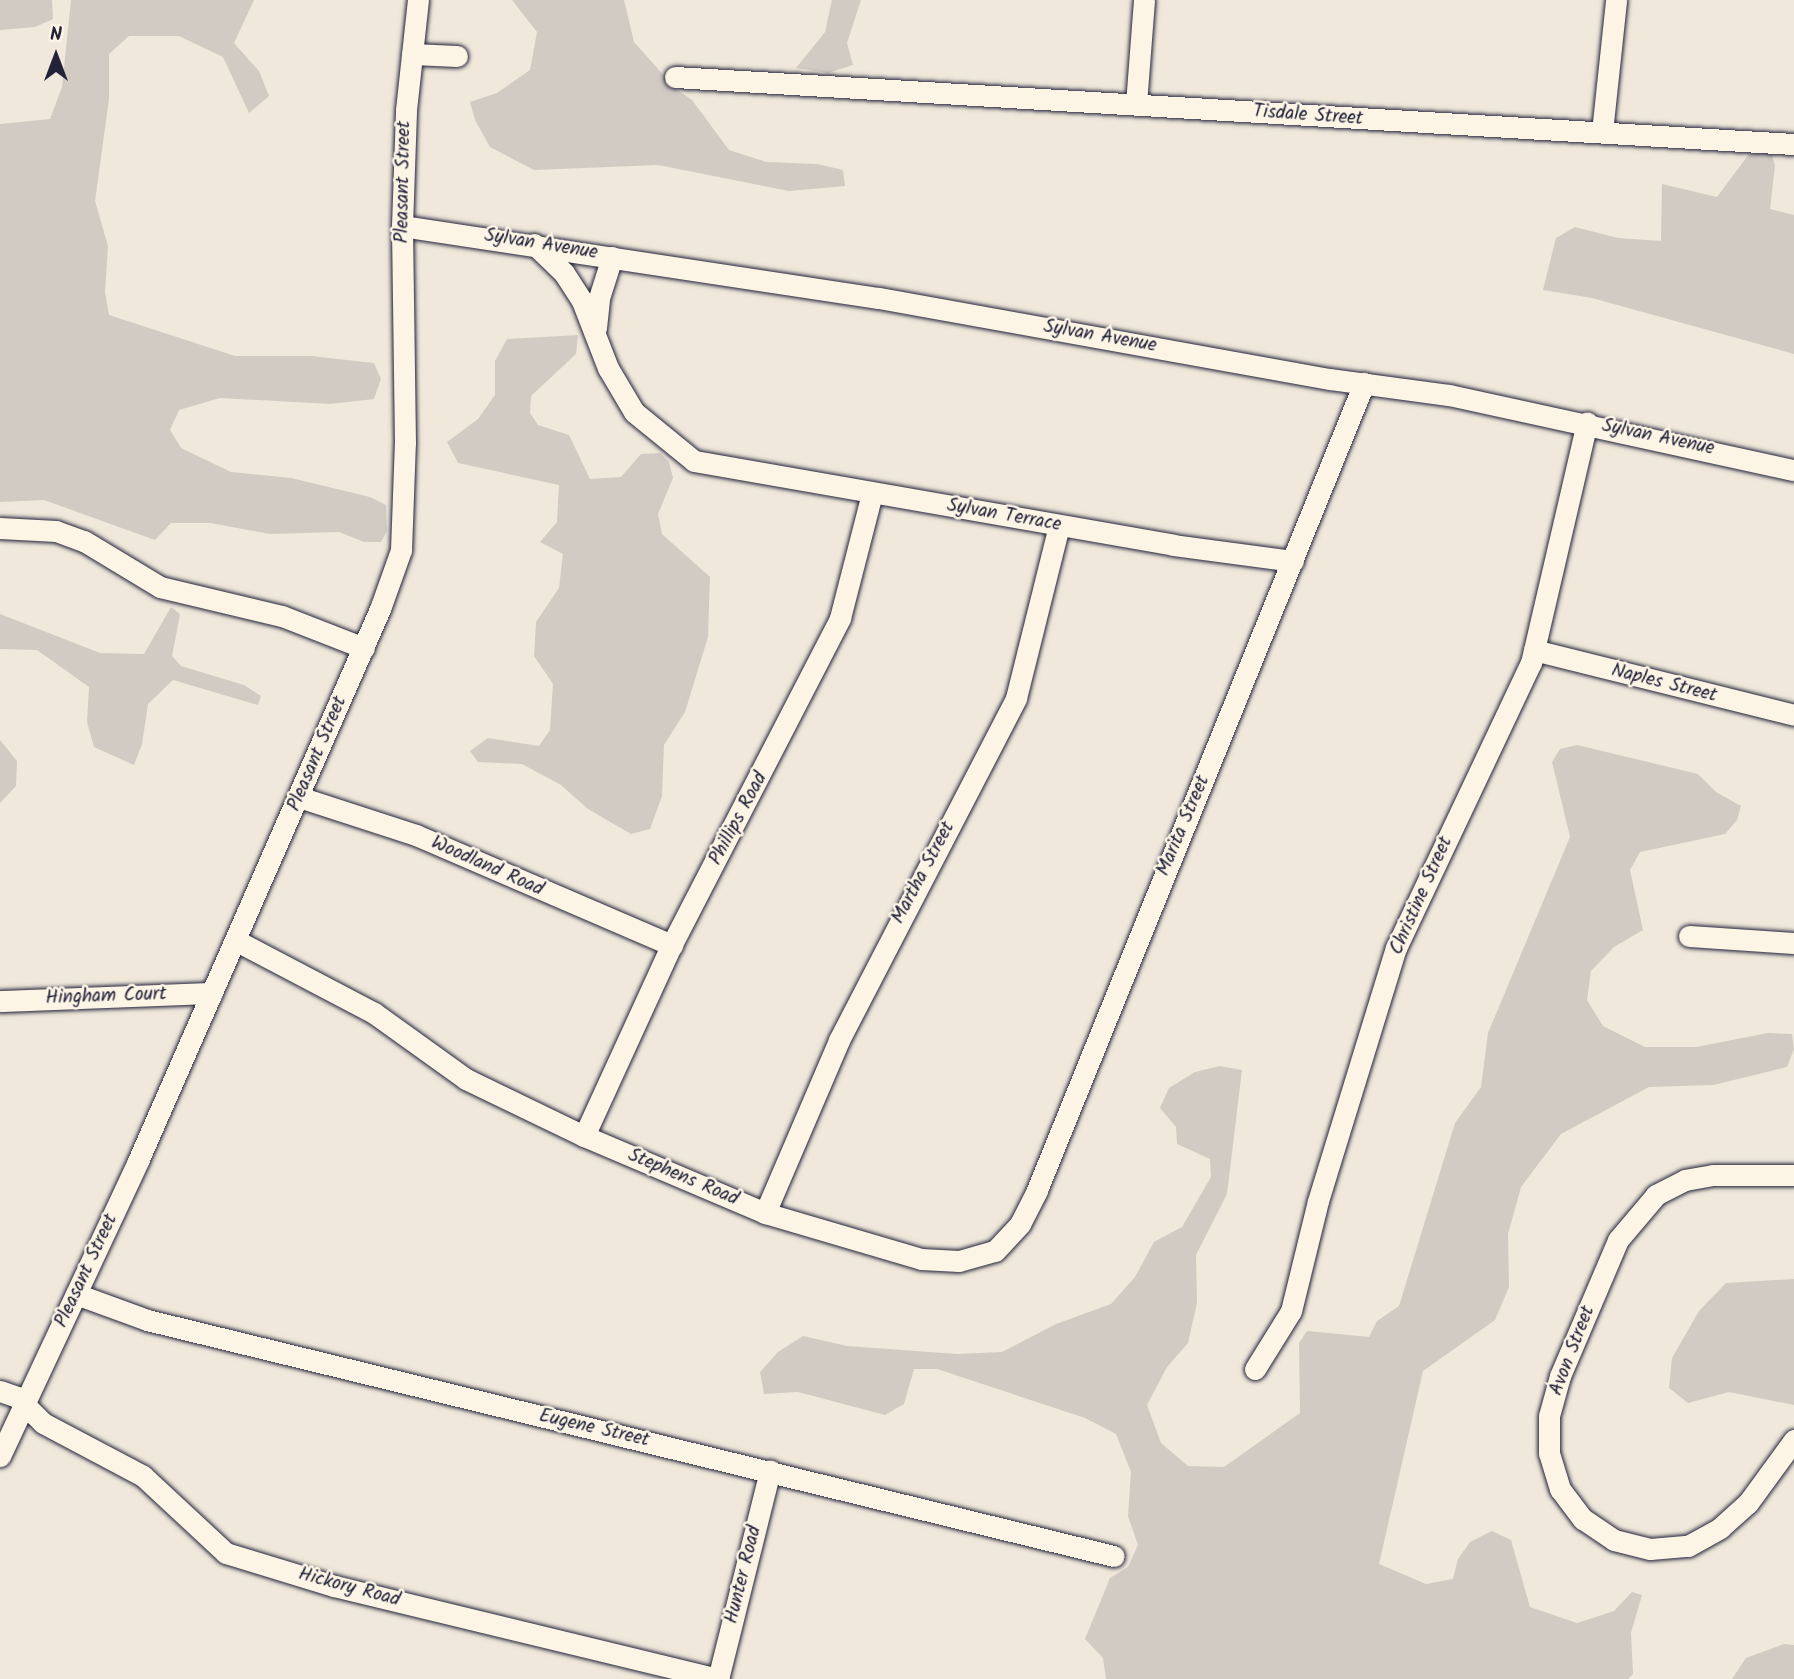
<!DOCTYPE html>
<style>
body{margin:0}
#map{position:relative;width:1794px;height:1679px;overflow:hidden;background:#efe8db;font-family:Kalam,sans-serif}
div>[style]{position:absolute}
.green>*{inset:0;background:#d1cbc3}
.roads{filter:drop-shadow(0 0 2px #22223b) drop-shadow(0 0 2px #22223b)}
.minor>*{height:21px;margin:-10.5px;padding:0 10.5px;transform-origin:10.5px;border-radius:10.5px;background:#fcf5e5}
span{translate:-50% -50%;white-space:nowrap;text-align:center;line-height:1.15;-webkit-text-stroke:5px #fcf5e5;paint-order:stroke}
.street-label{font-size:19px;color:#22223b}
.north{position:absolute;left:21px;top:21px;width:70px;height:70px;-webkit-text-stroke:5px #fcf5e5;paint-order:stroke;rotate:0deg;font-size:19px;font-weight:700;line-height:28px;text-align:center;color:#22223b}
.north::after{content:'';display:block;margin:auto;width:24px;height:32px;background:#22223b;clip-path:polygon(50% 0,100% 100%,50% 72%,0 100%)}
</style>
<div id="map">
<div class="green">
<i style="clip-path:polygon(0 0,52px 0,53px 19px,35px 27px,0 30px)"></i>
<i style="clip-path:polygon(71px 0,254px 0,234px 43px,259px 71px,269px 96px,249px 113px,223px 57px,179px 36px,129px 36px,109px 54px,109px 99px,95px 201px,108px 246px,105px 292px,109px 315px,235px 356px,311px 356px,374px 363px,381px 379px,374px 399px,330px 404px,220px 398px,179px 410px,170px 430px,181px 448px,231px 472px,291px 478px,370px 497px,386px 505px,387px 531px,381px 542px,364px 542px,339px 532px,270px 534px,211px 523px,171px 523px,155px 540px,44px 500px,0 502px,0 124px,50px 119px,62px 87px)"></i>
<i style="clip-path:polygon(512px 0,624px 0,634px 42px,675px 88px,692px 100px,729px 150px,766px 162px,817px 164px,843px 170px,845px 186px,789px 191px,658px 165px,534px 170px,490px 147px,475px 120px,470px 102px,497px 93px,530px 70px,537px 32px)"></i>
<i style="clip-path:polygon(832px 0,861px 0,847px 43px,853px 65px,828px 73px,796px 68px,825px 32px)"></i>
<i style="clip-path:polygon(1771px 153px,1775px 165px,1770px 209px,1794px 215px,1794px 354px,1592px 298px,1543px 290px,1556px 238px,1575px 227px,1618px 238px,1661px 241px,1662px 184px,1717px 197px,1749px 154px)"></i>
<i style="clip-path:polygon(578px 335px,576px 354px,531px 396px,530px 413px,538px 425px,569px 435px,590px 479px,621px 477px,641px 454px,660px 453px,669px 462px,673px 478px,658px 514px,662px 534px,710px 577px,708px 637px,685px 712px,664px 745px,662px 796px,650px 829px,631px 834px,588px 809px,561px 785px,522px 764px,478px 762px,470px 751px,488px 738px,539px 746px,550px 730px,553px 684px,534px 656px,536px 622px,559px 588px,563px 554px,540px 542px,557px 522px,559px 485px,458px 463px,447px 442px,478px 419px,495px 395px,495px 361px,507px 339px)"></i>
<i style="clip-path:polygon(171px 607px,180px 614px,172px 656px,181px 666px,244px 685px,261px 696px,258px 705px,173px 680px,148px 704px,142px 744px,134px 765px,94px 747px,87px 722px,89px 687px,37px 650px,0 649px,0 614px,100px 653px,144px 654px)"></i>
<i style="clip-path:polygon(0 740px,17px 761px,16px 786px,0 803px)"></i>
<i style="clip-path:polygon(1577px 745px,1698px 774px,1716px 792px,1741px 806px,1737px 820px,1725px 834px,1640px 852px,1630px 870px,1643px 930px,1614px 947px,1591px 971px,1587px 1000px,1603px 1026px,1645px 1047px,1696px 1047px,1768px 1033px,1792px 1034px,1794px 1049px,1787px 1067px,1759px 1074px,1713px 1085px,1649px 1087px,1561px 1134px,1521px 1187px,1508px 1234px,1509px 1287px,1495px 1320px,1423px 1371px,1379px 1564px,1426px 1584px,1453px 1579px,1458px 1559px,1470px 1542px,1492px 1531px,1511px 1540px,1530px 1607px,1577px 1623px,1614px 1611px,1632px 1592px,1642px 1595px,1631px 1633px,1633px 1674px,1628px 1679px,1106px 1679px,1103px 1658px,1085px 1639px,1110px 1578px,1128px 1567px,1138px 1545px,1128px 1516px,1131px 1472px,1116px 1434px,1085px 1418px,937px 1369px,914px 1369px,904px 1404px,885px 1415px,798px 1392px,764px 1394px,760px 1372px,778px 1352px,803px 1336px,847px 1346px,957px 1354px,1002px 1352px,1056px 1324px,1111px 1304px,1135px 1277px,1154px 1242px,1182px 1227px,1211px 1177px,1210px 1159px,1177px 1144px,1176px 1127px,1160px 1108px,1169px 1088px,1195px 1072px,1220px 1066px,1242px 1070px,1227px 1194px,1196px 1255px,1197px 1303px,1188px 1343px,1167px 1367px,1147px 1405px,1161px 1443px,1188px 1466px,1224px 1467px,1300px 1413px,1299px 1343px,1307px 1331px,1369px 1337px,1377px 1321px,1399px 1306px,1455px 1123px,1481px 1087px,1488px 1033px,1570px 837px,1552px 762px,1560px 749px)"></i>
<i style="clip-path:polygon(1794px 1279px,1794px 1405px,1729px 1392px,1688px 1403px,1669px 1388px,1672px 1358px,1699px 1311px,1726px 1283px)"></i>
<i style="clip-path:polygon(1784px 1644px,1794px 1645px,1794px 1679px,1732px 1679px,1746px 1658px)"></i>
</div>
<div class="roads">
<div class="minor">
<i style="left:412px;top:54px;width:45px;rotate:2.5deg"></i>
<i style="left:675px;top:77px;width:1121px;rotate:3.43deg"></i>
<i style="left:1136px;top:104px;width:104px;rotate:-85.6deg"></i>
<i style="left:1602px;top:132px;width:133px;rotate:-83.9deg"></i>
<i style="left:402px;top:226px;width:482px;rotate:8.6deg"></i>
<i style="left:879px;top:298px;width:458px;rotate:10.2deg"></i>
<i style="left:1330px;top:379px;width:120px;rotate:7.7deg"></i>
<i style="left:1449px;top:395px;width:353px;rotate:12.3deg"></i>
<i style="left:534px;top:244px;width:42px;rotate:44deg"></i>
<i style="left:564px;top:273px;width:33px;rotate:57deg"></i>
<i style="left:582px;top:301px;width:72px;rotate:68.8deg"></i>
<i style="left:608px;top:368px;width:51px;rotate:59.4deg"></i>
<i style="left:634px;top:412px;width:77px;rotate:39.2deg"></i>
<i style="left:694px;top:461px;width:486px;rotate:9.9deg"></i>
<i style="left:1173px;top:545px;width:121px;rotate:7.6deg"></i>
<i style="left:596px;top:328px;width:30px;rotate:-84deg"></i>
<i style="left:599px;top:298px;width:43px;rotate:-72.4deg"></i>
<i style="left:0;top:528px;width:56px;rotate:3.1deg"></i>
<i style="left:56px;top:531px;width:30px;rotate:20deg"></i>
<i style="left:84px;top:541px;width:89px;rotate:31.2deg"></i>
<i style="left:160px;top:587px;width:125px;rotate:13.4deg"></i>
<i style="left:282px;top:616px;width:88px;rotate:21.3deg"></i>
<i style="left:1534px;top:650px;width:268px;rotate:14deg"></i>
<i style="left:299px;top:797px;width:123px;rotate:18deg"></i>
<i style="left:416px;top:835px;width:279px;rotate:23.3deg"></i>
<i style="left:1689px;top:936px;width:105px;rotate:3.8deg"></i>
<i style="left:235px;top:940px;width:157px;rotate:27.7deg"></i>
<i style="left:374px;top:1013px;width:113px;rotate:35.7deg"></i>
<i style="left:466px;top:1079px;width:131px;rotate:25.8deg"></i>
<i style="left:584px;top:1136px;width:197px;rotate:23deg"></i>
<i style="left:765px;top:1213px;width:163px;rotate:16.4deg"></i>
<i style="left:921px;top:1259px;width:38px;rotate:3deg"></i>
<i style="left:959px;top:1261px;width:37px;rotate:-16deg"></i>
<i style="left:995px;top:1251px;width:37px;rotate:-47deg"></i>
<i style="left:1020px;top:1224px;width:38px;rotate:-63deg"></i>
<i style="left:1037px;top:1190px;width:871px;rotate:-67.94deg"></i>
<i style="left:0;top:1001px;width:212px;rotate:-2.2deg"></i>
<i style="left:584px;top:1136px;width:211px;rotate:-65.4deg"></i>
<i style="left:672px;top:944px;width:367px;rotate:-62.7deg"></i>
<i style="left:840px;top:618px;width:129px;rotate:-75.6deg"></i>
<i style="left:1794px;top:1175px;width:81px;rotate:180deg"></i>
<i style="left:1713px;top:1175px;width:28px;rotate:170deg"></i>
<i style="left:1685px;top:1180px;width:33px;rotate:153deg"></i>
<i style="left:1656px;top:1195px;width:59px;rotate:130.2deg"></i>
<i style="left:1618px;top:1240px;width:148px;rotate:113.1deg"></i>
<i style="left:1560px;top:1376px;width:41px;rotate:105.4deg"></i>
<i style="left:1549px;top:1416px;width:37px;rotate:90deg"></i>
<i style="left:1549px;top:1453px;width:38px;rotate:73deg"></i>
<i style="left:1560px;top:1489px;width:38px;rotate:53deg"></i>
<i style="left:1583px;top:1519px;width:37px;rotate:34deg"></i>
<i style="left:1614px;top:1540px;width:37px;rotate:14deg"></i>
<i style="left:1650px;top:1549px;width:38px;rotate:-5deg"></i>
<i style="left:1688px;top:1546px;width:37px;rotate:-29deg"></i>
<i style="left:1720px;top:1528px;width:38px;rotate:-42deg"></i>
<i style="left:1748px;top:1503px;width:78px;rotate:-53.9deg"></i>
<i style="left:765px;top:1213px;width:188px;rotate:-66.8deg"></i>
<i style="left:839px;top:1040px;width:385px;rotate:-62.6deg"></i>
<i style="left:1016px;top:698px;width:178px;rotate:-76deg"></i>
<i style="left:76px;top:1294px;width:76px;rotate:20.1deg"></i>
<i style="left:147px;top:1320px;width:995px;rotate:13.72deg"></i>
<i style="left:1255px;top:1369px;width:68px;rotate:-58.2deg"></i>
<i style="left:1291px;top:1311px;width:113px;rotate:-76.2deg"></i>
<i style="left:1318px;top:1201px;width:265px;rotate:-72.9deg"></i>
<i style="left:1396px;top:948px;width:315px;rotate:-64.7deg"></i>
<i style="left:1531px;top:663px;width:247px;rotate:-76.9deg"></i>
<i style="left:0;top:1391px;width:18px;rotate:19deg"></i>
<i style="left:17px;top:1397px;width:37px;rotate:45deg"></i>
<i style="left:43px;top:1423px;width:113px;rotate:27.9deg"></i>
<i style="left:143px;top:1476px;width:113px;rotate:42.9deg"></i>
<i style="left:226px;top:1553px;width:113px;rotate:17deg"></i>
<i style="left:334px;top:1586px;width:396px;rotate:13.6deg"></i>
<i style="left:0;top:1456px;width:326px;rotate:-64.9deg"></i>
<i style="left:138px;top:1161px;width:603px;rotate:-66.33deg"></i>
<i style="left:380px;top:609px;width:63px;rotate:-70.4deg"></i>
<i style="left:401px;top:550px;width:107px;rotate:-87.9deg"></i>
<i style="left:405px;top:443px;width:217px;rotate:-90.8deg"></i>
<i style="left:402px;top:226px;width:116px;rotate:-88deg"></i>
<i style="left:406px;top:110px;width:111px;rotate:-83.8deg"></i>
<i style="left:718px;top:1679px;width:215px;rotate:-76deg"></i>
</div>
</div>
<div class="street-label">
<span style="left:1308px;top:116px;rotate:4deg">Tisdale Street</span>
<span style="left:404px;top:182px;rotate:-89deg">Pleasant Street</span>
<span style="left:541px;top:245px;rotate:9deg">Sylvan Avenue</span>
<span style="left:1100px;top:337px;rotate:10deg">Sylvan Avenue</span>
<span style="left:1658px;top:438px;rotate:12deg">Sylvan Avenue</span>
<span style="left:1004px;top:516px;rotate:10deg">Sylvan Terrace</span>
<span style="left:1664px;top:684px;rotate:14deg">Naples Street</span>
<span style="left:318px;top:754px;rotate:-67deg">Pleasant Street</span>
<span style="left:739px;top:819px;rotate:-62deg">Phillips Road</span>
<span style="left:1184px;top:826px;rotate:-67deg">Marita Street</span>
<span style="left:487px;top:867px;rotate:24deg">Woodland Road</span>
<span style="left:924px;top:873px;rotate:-62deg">Martha Street</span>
<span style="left:1422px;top:896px;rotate:-66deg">Christine Street</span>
<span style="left:106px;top:997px;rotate:-2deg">Hingham Court</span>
<span style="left:683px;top:1178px;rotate:23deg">Stephens Road</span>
<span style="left:87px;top:1271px;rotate:-65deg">Pleasant Street</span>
<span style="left:1573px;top:1351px;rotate:-69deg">Avon Street</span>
<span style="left:594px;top:1429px;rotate:13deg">Eugene Street</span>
<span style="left:744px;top:1575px;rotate:-76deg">Hunter Road</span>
<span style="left:349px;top:1588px;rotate:15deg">Hickory Road</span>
</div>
<div class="north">N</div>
</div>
